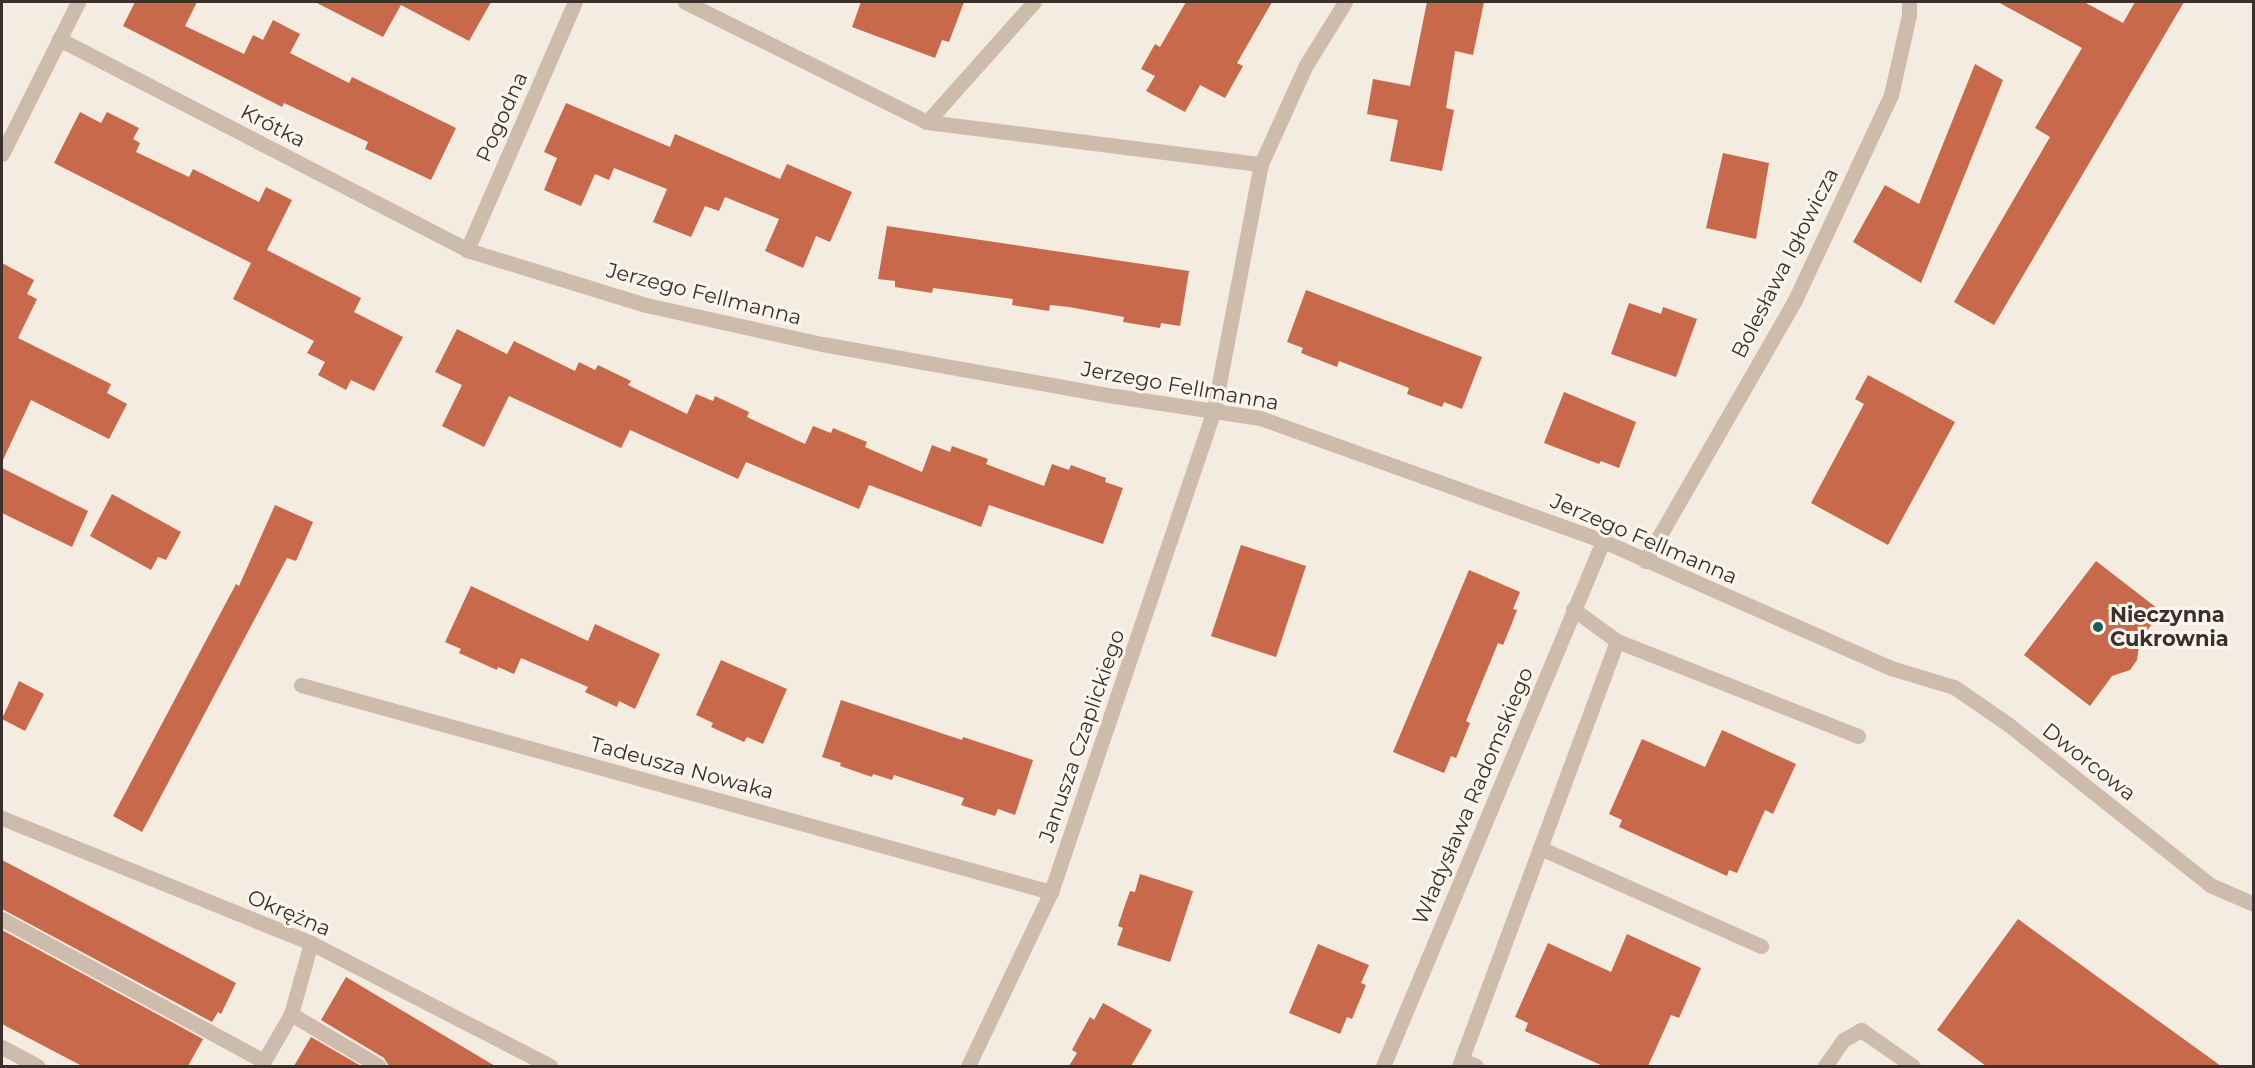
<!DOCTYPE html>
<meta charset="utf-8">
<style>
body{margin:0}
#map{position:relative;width:2255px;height:1068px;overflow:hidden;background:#f4ebe1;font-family:Montserrat,sans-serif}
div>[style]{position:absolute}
.building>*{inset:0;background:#c8694b}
.minor>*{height:15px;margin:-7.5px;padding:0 7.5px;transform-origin:7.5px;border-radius:7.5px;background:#cdbbac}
.dots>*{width:16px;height:16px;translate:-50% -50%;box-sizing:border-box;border:3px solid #fbf5ee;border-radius:50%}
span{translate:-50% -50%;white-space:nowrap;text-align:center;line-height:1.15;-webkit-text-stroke:6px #fbf5ee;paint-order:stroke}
.street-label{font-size:21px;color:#3b302b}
.poi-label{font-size:21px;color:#3b302b;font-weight:700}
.left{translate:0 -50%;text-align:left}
.frame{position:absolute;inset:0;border:3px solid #3b302b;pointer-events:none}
</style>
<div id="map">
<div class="building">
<i style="clip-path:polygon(135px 2px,197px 2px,185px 26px,244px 54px,253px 35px,263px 40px,273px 20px,300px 34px,290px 53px,349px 83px,352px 77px,456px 128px,431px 180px,365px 149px,368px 142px,284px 103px,282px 107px,123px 26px)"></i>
<i style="clip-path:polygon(315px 2px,491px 2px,469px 41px,401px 5px,383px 37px)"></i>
<i style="clip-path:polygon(861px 2px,964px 2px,949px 42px,942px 40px,935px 58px,852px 27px)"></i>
<i style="clip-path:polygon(1186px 2px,1272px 2px,1237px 63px,1243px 66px,1225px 98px,1200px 85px,1185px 112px,1146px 91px,1155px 76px,1141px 69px,1155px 44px,1160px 47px)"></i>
<i style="clip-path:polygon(1427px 2px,1484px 2px,1473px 55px,1455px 51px,1446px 108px,1454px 110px,1442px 171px,1390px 161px,1398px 120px,1367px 114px,1373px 79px,1410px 86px)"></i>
<i style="clip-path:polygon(1998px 2px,2084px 2px,2123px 23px,2135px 2px,2184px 2px,1994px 325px,1954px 302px,2050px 137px,2035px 128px,2082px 48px)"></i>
<i style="clip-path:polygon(1975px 64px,2003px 80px,1921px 283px,1853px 242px,1885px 185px,1919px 204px)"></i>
<i style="clip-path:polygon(566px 103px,670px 147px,675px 134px,780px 179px,787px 164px,852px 192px,830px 242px,816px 236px,803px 268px,765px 251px,779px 219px,725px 197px,719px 211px,705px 206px,691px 237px,653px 222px,667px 189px,614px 168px,609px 180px,595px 174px,581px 206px,544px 190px,557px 158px,544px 152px)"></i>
<i style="clip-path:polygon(80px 112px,101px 123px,107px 112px,139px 128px,133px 139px,140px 143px,136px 152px,189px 177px,193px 169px,259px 202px,266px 187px,292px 200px,267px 250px,361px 298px,354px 312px,403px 337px,374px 391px,351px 380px,346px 390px,318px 375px,325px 362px,307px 353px,314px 341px,233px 299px,251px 263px,54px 163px)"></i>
<i style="clip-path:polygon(1723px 153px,1769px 163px,1756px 239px,1706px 228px)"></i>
<i style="clip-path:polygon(887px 226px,1189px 271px,1180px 326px,1161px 323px,1160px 328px,1123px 322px,1124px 317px,1069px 307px,1050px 305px,1049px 311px,1012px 305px,1013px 299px,933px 288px,932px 293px,895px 287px,895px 281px,878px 279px)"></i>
<i style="clip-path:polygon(2px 263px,34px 280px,27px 294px,37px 299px,18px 338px,111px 384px,107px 393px,127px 404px,109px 439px,31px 400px,2px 462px)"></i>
<i style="clip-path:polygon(1306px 290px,1482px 357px,1462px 409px,1444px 402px,1442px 407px,1407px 394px,1409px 388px,1339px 361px,1337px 367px,1301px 353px,1303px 348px,1287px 342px)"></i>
<i style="clip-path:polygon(1629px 303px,1661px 314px,1663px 307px,1697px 319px,1676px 377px,1611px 354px)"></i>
<i style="clip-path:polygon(457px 329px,507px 354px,514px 341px,575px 371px,579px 362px,595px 370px,598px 365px,631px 381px,628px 385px,687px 414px,696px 394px,713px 401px,715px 396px,749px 412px,747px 417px,805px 444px,813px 426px,831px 433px,833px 428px,867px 442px,865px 447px,922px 472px,932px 445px,950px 452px,952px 446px,988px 459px,986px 464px,1044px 486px,1052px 464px,1069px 470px,1071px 465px,1106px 478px,1105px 482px,1123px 488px,1103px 544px,989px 505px,981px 527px,869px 485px,859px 509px,746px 462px,738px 479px,630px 430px,621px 448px,509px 396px,484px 447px,442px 426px,462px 385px,435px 372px)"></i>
<i style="clip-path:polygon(1868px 375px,1955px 422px,1888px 545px,1811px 503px,1864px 404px,1855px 399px)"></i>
<i style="clip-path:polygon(1564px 392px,1636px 422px,1619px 468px,1601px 461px,1599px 464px,1544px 443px)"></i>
<i style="clip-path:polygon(2px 468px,88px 511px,72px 547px,2px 513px)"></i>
<i style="clip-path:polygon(112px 494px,181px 532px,166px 560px,158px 557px,151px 570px,90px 536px)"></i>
<i style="clip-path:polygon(275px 505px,313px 522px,296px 561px,287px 558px,142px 832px,113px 816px,236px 584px,239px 586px)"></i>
<i style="clip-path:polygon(1241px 545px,1306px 566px,1276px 657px,1211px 636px)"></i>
<i style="clip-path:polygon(2096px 561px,2162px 612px,2140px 639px,2137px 660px,2130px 670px,2112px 676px,2090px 706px,2024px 655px)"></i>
<i style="clip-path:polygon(1469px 570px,1520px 592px,1513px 609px,1517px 610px,1510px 628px,1503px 645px,1498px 643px,1466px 721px,1470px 723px,1456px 758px,1451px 756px,1444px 773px,1393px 752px)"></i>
<i style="clip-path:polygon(471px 586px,588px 641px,595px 624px,660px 654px,635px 709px,619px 701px,617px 707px,585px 692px,588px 687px,521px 658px,514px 674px,498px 667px,497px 670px,459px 653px,461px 649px,445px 642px)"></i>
<i style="clip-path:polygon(721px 660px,787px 689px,763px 744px,747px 737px,744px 742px,711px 727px,713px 723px,696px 715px)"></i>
<i style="clip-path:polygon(19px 681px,44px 694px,25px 731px,2px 719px)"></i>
<i style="clip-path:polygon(841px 700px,962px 740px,963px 737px,1033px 760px,1015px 815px,998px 809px,995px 816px,961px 805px,964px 798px,894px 775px,892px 780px,873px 774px,872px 777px,840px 766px,841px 763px,822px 757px)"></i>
<i style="clip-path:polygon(1722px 730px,1796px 764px,1773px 814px,1765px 810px,1737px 873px,1729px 870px,1727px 876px,1619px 827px,1622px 820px,1609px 814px,1642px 739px,1705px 767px)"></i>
<i style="clip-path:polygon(2px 860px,236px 983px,221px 1014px,218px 1012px,212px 1022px,2px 909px)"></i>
<i style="clip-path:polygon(1140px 874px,1193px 891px,1170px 962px,1117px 945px,1123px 928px,1118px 926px,1124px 908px,1130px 891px,1135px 892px)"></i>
<i style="clip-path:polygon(2018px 919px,2106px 983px,2221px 1066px,1986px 1066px,1937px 1030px)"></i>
<i style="clip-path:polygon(2px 930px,203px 1039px,188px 1066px,82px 1066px,2px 1024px)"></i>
<i style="clip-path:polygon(1627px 934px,1701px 968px,1679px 1018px,1671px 1015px,1648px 1066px,1603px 1066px,1525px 1031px,1528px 1023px,1515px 1017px,1548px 943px,1611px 972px)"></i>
<i style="clip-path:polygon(1318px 944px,1369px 965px,1361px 983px,1366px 985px,1352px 1019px,1347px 1017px,1340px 1034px,1289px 1013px)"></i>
<i style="clip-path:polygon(346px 977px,495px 1066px,389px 1066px,384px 1058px,321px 1020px)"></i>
<i style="clip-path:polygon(1103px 1003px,1152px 1030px,1131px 1066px,1069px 1066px,1077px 1053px,1072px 1050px,1081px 1033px,1090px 1017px,1094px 1020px)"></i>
<i style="clip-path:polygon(311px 1037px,361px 1066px,294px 1066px)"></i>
</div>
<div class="minor">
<i style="left:685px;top:2px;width:270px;rotate:26.4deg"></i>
<i style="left:927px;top:122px;width:161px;rotate:-48.3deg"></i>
<i style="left:59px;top:39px;width:459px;rotate:27.3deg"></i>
<i style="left:467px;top:250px;width:187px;rotate:17.1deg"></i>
<i style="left:646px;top:305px;width:180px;rotate:12.5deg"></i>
<i style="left:822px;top:344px;width:298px;rotate:10.1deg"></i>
<i style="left:1115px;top:396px;width:147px;rotate:8.6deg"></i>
<i style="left:1260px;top:418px;width:364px;rotate:19.7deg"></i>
<i style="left:1603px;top:541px;width:315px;rotate:23.8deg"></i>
<i style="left:1891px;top:668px;width:66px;rotate:16.8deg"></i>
<i style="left:1954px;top:687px;width:67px;rotate:34.6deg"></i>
<i style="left:2009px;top:725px;width:257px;rotate:38.5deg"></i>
<i style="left:2210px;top:885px;width:48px;rotate:23.4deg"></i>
<i style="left:927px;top:122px;width:337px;rotate:7.2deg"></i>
<i style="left:2px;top:154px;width:170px;rotate:-63.4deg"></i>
<i style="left:467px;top:250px;width:270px;rotate:-66.5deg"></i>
<i style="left:1645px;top:561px;width:299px;rotate:-60.1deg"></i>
<i style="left:1794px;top:302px;width:229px;rotate:-64.9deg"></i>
<i style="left:1891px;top:95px;width:82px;rotate:-77.3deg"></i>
<i style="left:1909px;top:15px;width:13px;rotate:-90deg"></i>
<i style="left:1573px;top:609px;width:54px;rotate:36deg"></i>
<i style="left:1617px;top:641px;width:259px;rotate:21.5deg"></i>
<i style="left:301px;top:685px;width:778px;rotate:15.43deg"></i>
<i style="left:2px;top:818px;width:333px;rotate:22deg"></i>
<i style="left:311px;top:943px;width:269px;rotate:27.2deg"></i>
<i style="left:1540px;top:848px;width:242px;rotate:23.9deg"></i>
<i style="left:2px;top:919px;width:298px;rotate:28.5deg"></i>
<i style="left:291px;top:1014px;width:102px;rotate:30.6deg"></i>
<i style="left:2px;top:1047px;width:40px;rotate:28deg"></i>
<i style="left:1462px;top:1060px;width:15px;rotate:23deg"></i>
<i style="left:261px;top:1066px;width:60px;rotate:-60deg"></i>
<i style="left:291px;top:1014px;width:74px;rotate:-74.3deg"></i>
<i style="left:968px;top:1066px;width:193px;rotate:-64.5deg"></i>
<i style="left:1051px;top:892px;width:509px;rotate:-71.32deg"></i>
<i style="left:1214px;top:410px;width:250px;rotate:-79.2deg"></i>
<i style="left:1261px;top:164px;width:109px;rotate:-65.6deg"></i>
<i style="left:1306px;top:65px;width:74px;rotate:-58.2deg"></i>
<i style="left:1383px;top:1066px;width:569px;rotate:-67.26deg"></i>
<i style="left:1459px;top:1066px;width:453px;rotate:-69.6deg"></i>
<i style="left:1825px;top:1066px;width:32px;rotate:-55deg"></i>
<i style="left:1843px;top:1040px;width:21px;rotate:-29deg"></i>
<i style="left:1861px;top:1030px;width:63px;rotate:34.7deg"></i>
</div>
<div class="dots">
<i style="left:2098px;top:627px;background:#1f5a5e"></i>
</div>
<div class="street-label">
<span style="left:502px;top:117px;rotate:-66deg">Pogodna</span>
<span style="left:273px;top:126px;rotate:27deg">Krótka</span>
<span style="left:1785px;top:263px;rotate:-63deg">Bolesława Igłowicza</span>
<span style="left:704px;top:294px;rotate:14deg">Jerzego Fellmanna</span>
<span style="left:1180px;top:386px;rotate:10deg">Jerzego Fellmanna</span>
<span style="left:1644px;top:539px;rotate:23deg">Jerzego Fellmanna</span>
<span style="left:1082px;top:736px;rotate:-71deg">Janusza Czaplickiego</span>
<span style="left:2089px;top:762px;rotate:38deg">Dworcowa</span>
<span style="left:682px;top:768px;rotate:15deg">Tadeusza Nowaka</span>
<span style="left:1473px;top:796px;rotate:-67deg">Władysława Radomskiego</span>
<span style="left:289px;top:913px;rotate:23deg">Okrężna</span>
</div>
<div class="poi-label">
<span class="left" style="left:2110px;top:627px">Nieczynna<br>Cukrownia</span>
</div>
<div class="frame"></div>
</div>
